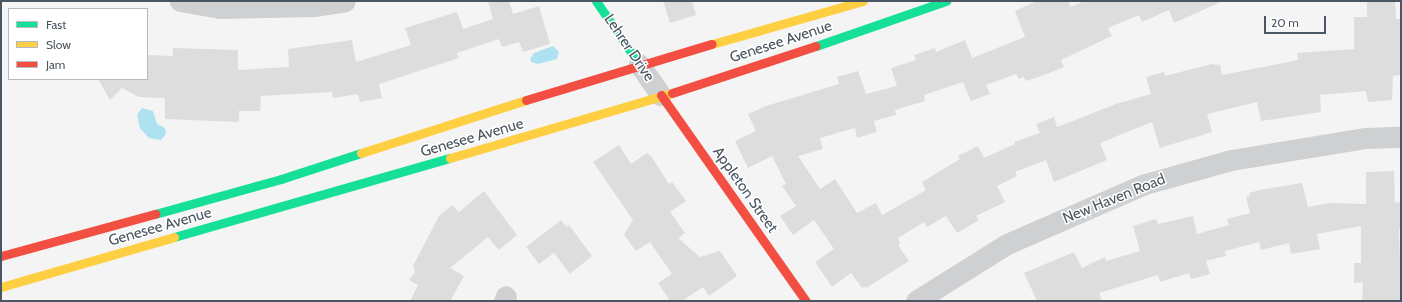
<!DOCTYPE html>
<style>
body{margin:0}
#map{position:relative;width:1402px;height:302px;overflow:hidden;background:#f4f4f4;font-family:Cabin,sans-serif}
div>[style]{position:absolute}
.water>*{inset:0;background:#aee2f0}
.building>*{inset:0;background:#ddddde}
.street>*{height:21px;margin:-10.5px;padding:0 10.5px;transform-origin:10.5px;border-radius:10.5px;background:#ced0d2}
.fast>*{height:9px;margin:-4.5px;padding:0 4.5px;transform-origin:4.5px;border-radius:4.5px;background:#16e098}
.slow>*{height:9px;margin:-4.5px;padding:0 4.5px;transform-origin:4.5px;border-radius:4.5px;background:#ffcf43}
.jam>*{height:9px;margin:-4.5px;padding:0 4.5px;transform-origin:4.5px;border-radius:4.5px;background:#f24e42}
span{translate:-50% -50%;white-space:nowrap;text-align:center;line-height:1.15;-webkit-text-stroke:3px #fff;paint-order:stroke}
.street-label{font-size:15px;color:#4a5661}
.frame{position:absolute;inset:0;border:2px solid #4a5661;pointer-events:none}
.legend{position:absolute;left:8px;top:8px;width:140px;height:72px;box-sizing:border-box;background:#fff;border:1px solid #b7bbc0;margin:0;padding:5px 7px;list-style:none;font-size:12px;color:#4a5661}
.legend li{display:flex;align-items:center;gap:8px;height:20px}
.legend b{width:20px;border:1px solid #b7bbc0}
.scale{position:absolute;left:1264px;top:16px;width:62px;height:18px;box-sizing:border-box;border:2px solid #4a5661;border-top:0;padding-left:5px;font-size:12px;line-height:14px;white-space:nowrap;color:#4a5661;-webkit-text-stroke:3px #fff;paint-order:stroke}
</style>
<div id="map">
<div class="water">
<i style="clip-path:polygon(553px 46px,559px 52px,557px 59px,538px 64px,531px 62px,530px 59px,534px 53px)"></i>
<i style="clip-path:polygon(142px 108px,153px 111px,157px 124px,165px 128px,166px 134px,161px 140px,149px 138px,140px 128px,137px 115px)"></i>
</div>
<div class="building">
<i style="clip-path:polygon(488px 1px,509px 1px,513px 14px,539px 6px,550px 44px,523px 52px,519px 42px,502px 47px,499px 39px,457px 53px,459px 58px,379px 84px,382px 98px,360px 102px,358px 94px,333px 98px,332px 92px,261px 96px,260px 111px,239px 111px,239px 122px,165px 119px,165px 98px,139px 97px,122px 88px,110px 100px,98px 79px,147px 79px,147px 55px,173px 56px,173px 48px,238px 50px,238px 70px,289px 67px,288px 49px,352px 40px,356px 62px,411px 45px,405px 28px,457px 12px,463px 29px,493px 19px)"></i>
<i style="clip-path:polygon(663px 1px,692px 1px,696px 15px,670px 23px)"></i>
<i style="clip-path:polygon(1037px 1px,1068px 1px,1071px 7px,1084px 1px,1223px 1px,1174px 23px,1169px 10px,1142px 22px,1139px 15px,1108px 28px,1112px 36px,1061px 60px,1064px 67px,1044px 75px,1026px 81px,1024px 77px,1019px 79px,1016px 74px,986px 85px,990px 94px,971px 101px,963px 82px,924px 95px,925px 101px,895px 110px,896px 115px,874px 121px,877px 132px,857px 138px,855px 128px,820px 138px,823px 149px,798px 156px,820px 189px,835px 179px,857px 213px,876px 203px,882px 215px,926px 190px,922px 182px,960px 159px,958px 156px,978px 146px,984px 158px,1015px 144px,1014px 142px,1040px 133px,1036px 124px,1054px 117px,1057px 127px,1060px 126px,1116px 104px,1151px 94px,1146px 77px,1164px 72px,1165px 76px,1212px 64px,1220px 65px,1222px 75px,1298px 60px,1297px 53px,1354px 49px,1354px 17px,1367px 17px,1367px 1px,1395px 1px,1396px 19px,1401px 19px,1401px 75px,1393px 76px,1392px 100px,1368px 102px,1366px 91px,1320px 95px,1321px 112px,1261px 121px,1257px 102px,1207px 114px,1212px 132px,1160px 148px,1152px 122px,1100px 143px,1107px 160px,1054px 182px,1046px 160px,1015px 172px,1017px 176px,997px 186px,1005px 202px,976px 216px,979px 220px,957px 233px,946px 216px,927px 227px,924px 222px,898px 238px,900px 243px,898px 245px,909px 261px,866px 288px,865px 286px,862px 288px,851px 273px,832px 287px,815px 262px,834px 249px,814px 220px,793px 235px,780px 216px,796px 206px,782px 186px,786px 184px,772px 156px,748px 168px,735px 141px,756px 131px,748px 114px,766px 106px,839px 84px,837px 77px,858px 71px,866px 94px,897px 86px,891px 68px,916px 60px,914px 55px,935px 48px,936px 52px,965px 40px,972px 58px,1025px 37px,1015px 11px)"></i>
<i style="clip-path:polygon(619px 145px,631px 164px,647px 153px,651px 156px,669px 184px,672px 182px,686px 201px,670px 212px,685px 233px,678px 238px,700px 257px,720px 251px,737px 276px,709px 296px,703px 287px,682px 301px,670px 301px,658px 283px,672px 274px,650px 242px,636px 251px,624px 235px,633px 220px,593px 162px)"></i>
<i style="clip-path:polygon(1394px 171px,1395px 203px,1401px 202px,1401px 229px,1399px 229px,1401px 301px,1362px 301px,1363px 282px,1354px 283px,1354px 263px,1361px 263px,1361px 226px,1317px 234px,1320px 249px,1291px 254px,1289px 243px,1261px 250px,1259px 242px,1225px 251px,1226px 256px,1206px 261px,1210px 274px,1191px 279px,1189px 273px,1160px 282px,1158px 275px,1099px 293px,1102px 301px,1037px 301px,1024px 273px,1074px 252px,1082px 268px,1105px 257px,1106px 261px,1140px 251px,1133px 226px,1156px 219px,1158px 224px,1193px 216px,1197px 234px,1229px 225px,1227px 219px,1250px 213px,1246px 197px,1250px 196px,1249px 193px,1260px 190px,1302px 183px,1308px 207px,1330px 203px,1366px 204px,1366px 172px)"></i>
<i style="clip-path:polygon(484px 191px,517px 235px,499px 250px,488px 237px,450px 268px,464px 276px,450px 301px,410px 301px,418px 285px,409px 280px,415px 272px,413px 266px,439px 216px,452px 205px,459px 212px)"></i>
<i style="clip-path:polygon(561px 220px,566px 227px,569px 225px,592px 256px,570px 274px,554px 253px,539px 264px,526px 247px)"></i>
</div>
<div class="street">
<i style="left:180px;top:1px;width:40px;rotate:10deg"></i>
<i style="left:219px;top:8px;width:96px;rotate:-1.2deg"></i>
<i style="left:315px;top:6px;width:30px;rotate:-9deg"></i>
<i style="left:639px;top:64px;width:38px;rotate:55deg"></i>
<i style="left:504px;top:301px;width:5px;rotate:-68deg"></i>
<i style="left:916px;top:301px;width:107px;rotate:-32.1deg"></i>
<i style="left:1007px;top:244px;width:150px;rotate:-23.5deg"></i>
<i style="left:1145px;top:184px;width:89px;rotate:-15.6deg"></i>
<i style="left:1231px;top:160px;width:137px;rotate:-9.3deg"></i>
<i style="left:1366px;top:138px;width:35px;rotate:-2deg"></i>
</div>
<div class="fast">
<i style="left:596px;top:1px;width:76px;rotate:55.7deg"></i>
<i style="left:816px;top:46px;width:138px;rotate:-19.1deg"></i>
<i style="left:155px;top:214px;width:131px;rotate:-15.5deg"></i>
<i style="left:281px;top:179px;width:84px;rotate:-18deg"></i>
<i style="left:174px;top:237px;width:287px;rotate:-16deg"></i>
</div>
<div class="slow">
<i style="left:712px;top:44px;width:157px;rotate:-15.9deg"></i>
<i style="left:361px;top:153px;width:173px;rotate:-17.8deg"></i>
<i style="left:450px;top:158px;width:231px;rotate:-16.3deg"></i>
<i style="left:1px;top:287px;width:180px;rotate:-16.1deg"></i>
</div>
<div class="jam">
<i style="left:672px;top:93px;width:151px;rotate:-18.1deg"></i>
<i style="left:661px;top:95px;width:252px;rotate:54.9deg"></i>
<i style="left:526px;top:100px;width:194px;rotate:-16.8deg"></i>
<i style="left:1px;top:256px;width:160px;rotate:-15.3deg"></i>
</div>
<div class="street-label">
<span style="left:781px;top:42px;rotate:-18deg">Genesee Avenue</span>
<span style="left:629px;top:48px;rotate:56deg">Lehrer Drive</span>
<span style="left:472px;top:138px;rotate:-16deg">Genesee Avenue</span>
<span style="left:745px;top:190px;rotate:55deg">Appleton Street</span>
<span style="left:1114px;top:199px;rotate:-22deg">New Haven Road</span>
<span style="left:160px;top:227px;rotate:-16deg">Genesee Avenue</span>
</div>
<div class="frame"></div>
<ul class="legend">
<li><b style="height:5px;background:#16e098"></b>Fast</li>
<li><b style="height:5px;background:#ffcf43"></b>Slow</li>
<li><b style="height:5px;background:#f24e42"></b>Jam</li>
</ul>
<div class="scale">20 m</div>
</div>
